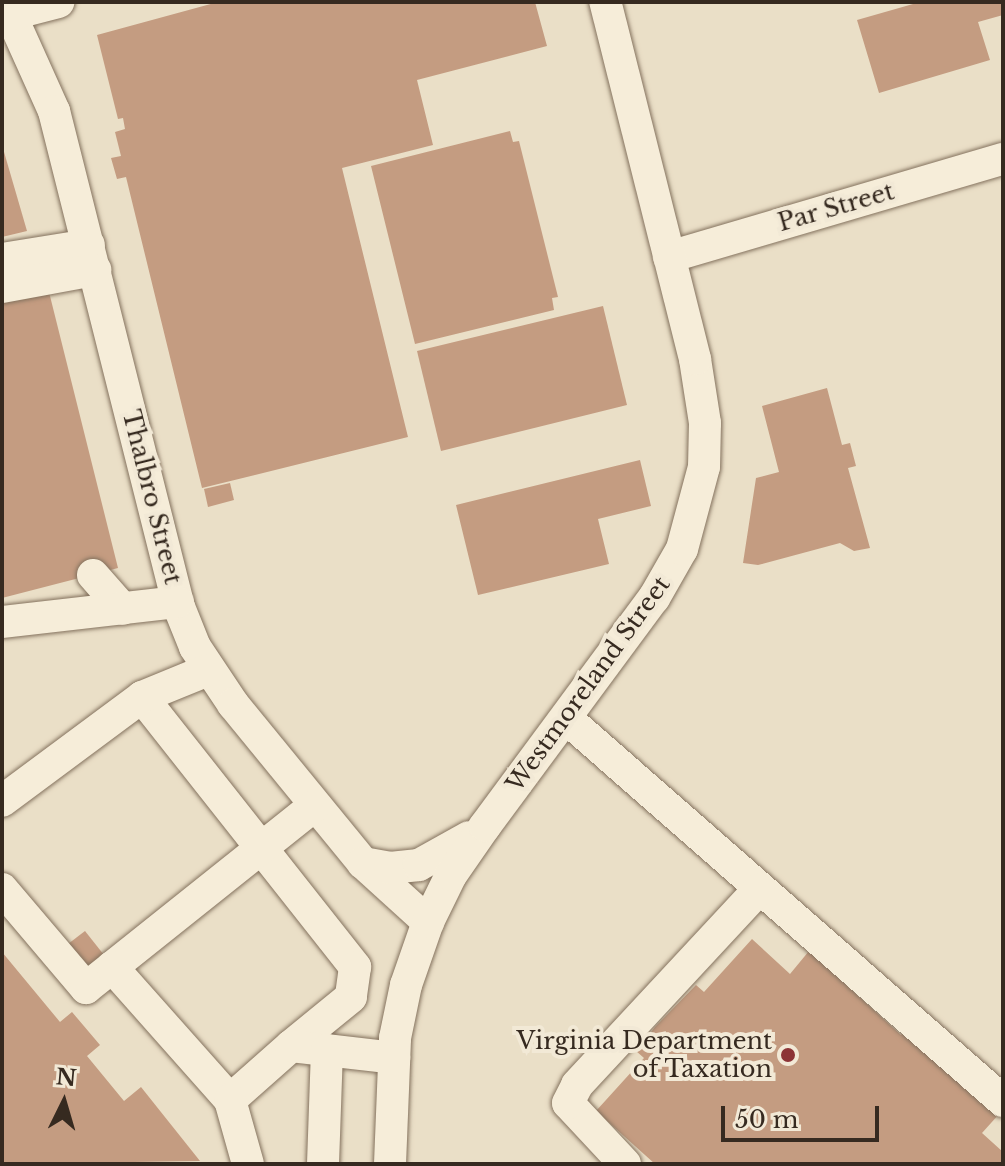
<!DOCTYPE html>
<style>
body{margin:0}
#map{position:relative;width:1005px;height:1166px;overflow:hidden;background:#eadfc7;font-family:"Libre Baskerville",serif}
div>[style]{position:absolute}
.building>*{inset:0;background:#c49c81}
.roads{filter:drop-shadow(0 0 2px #84725e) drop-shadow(0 0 2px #84725e)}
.minor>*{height:32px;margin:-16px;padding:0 16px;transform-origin:16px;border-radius:16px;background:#f6edd9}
.dots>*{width:22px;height:22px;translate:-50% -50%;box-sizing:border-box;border:4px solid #f2e9d6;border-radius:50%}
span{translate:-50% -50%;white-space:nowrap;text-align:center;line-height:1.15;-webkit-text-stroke:8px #f2e9d6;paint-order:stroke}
.street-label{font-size:24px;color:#362a20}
.poi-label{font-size:24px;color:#362a20}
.right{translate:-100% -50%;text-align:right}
.frame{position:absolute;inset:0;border:4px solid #362a20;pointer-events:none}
.north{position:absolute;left:24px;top:1062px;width:80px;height:80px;-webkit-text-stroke:6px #f2e9d6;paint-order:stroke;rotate:5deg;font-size:22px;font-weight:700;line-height:32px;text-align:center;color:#362a20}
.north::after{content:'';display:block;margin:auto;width:28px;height:36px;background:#362a20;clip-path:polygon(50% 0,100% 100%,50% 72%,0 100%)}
.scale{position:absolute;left:721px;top:1106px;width:158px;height:36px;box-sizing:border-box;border:4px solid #362a20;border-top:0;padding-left:10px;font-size:24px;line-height:28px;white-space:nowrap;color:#362a20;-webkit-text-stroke:6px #f2e9d6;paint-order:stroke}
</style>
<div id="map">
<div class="building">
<i style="clip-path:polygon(218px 2px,535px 2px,547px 46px,417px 80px,433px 145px,342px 168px,408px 437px,202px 488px,126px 177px,117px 179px,111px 158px,121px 156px,115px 132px,125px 129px,123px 118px,118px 119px,97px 35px)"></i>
<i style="clip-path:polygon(920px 2px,1003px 2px,1003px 15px,978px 22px,990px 60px,879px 93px,857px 20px)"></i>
<i style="clip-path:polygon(510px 131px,513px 142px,519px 141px,558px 297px,552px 298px,554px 310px,415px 344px,371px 166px)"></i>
<i style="clip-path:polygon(2px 145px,27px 231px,2px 237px)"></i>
<i style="clip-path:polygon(48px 288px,118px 568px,2px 598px,2px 300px)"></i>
<i style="clip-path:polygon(603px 306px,627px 405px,441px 451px,417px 351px)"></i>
<i style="clip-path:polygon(827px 388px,842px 445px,850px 443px,856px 466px,848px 468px,870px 548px,854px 551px,840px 543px,758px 565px,743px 563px,756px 478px,779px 472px,762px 406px)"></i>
<i style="clip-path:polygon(640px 460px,651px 506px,598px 519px,609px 564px,478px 595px,456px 505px)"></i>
<i style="clip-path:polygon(230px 483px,234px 500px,208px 507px,204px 489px)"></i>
<i style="clip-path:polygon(85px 931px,104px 955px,88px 969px,68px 944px)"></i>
<i style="clip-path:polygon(752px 939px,790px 974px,809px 951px,901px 1035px,907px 1028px,1000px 1113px,982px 1133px,1003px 1152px,1003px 1164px,655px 1164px,596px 1111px,644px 1058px,636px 1051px,655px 1027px,696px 985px,704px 992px)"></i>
<i style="clip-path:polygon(2px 952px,60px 1022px,72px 1012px,100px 1045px,87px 1056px,124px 1101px,141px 1087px,200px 1161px,2px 1164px)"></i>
</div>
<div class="roads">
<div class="minor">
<i style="left:5px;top:2px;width:120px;rotate:65.8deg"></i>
<i style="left:54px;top:111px;width:512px;rotate:75.86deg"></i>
<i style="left:179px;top:607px;width:43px;rotate:68.2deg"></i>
<i style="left:195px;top:647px;width:69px;rotate:56.3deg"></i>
<i style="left:233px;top:704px;width:205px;rotate:50.7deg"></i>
<i style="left:363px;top:863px;width:88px;rotate:42.2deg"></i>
<i style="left:12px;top:14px;width:48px;rotate:-14.6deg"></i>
<i style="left:669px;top:257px;width:348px;rotate:-16.4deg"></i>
<i style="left:2px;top:259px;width:88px;rotate:-9.1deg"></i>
<i style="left:2px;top:287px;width:95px;rotate:-10.4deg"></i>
<i style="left:93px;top:575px;width:45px;rotate:48.6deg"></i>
<i style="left:2px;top:622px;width:177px;rotate:-6.5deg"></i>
<i style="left:142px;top:697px;width:344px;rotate:51.7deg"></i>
<i style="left:355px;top:967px;width:30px;rotate:98deg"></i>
<i style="left:351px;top:997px;width:77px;rotate:140.8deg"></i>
<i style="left:567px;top:719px;width:580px;rotate:41.22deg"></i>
<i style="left:2px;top:801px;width:174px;rotate:-36.6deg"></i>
<i style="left:142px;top:697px;width:71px;rotate:-22.2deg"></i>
<i style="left:363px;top:863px;width:27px;rotate:10deg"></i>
<i style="left:390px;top:868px;width:29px;rotate:-6deg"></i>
<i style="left:419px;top:865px;width:57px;rotate:-29.2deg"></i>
<i style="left:2px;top:889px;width:130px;rotate:49.7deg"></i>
<i style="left:86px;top:988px;width:293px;rotate:-38.6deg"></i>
<i style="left:112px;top:967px;width:178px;rotate:48.4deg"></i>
<i style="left:230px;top:1100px;width:81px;rotate:-41.5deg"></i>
<i style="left:291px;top:1046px;width:104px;rotate:6.6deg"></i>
<i style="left:230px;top:1100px;width:66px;rotate:74.3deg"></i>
<i style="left:323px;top:1164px;width:114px;rotate:-88deg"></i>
<i style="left:390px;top:1164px;width:126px;rotate:-87.7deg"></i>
<i style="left:395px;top:1038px;width:54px;rotate:-78.3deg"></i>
<i style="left:406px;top:985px;width:67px;rotate:-70.8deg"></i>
<i style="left:428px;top:922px;width:52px;rotate:-63.9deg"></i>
<i style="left:451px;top:875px;width:60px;rotate:-55.2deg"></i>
<i style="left:485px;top:826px;width:284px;rotate:-53.5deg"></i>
<i style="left:654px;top:598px;width:56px;rotate:-60.3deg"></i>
<i style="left:682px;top:549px;width:85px;rotate:-75deg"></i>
<i style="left:704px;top:467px;width:44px;rotate:-88.7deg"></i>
<i style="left:705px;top:423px;width:65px;rotate:-98.9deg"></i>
<i style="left:695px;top:359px;width:368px;rotate:-104.1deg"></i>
<i style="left:625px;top:1164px;width:83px;rotate:-133.1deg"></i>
<i style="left:568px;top:1103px;width:20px;rotate:-63deg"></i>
<i style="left:577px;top:1085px;width:267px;rotate:-47.1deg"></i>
</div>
</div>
<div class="dots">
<i style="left:788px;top:1055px;background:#8d3436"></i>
</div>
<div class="street-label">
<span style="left:836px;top:207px;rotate:-16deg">Par Street</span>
<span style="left:152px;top:497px;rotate:76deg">Thalbro Street</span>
<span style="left:588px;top:684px;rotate:-54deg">Westmoreland Street</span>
</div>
<div class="poi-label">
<span class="right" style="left:772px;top:1055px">Virginia Department<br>of Taxation</span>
</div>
<div class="frame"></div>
<div class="north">N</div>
<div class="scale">50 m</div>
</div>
